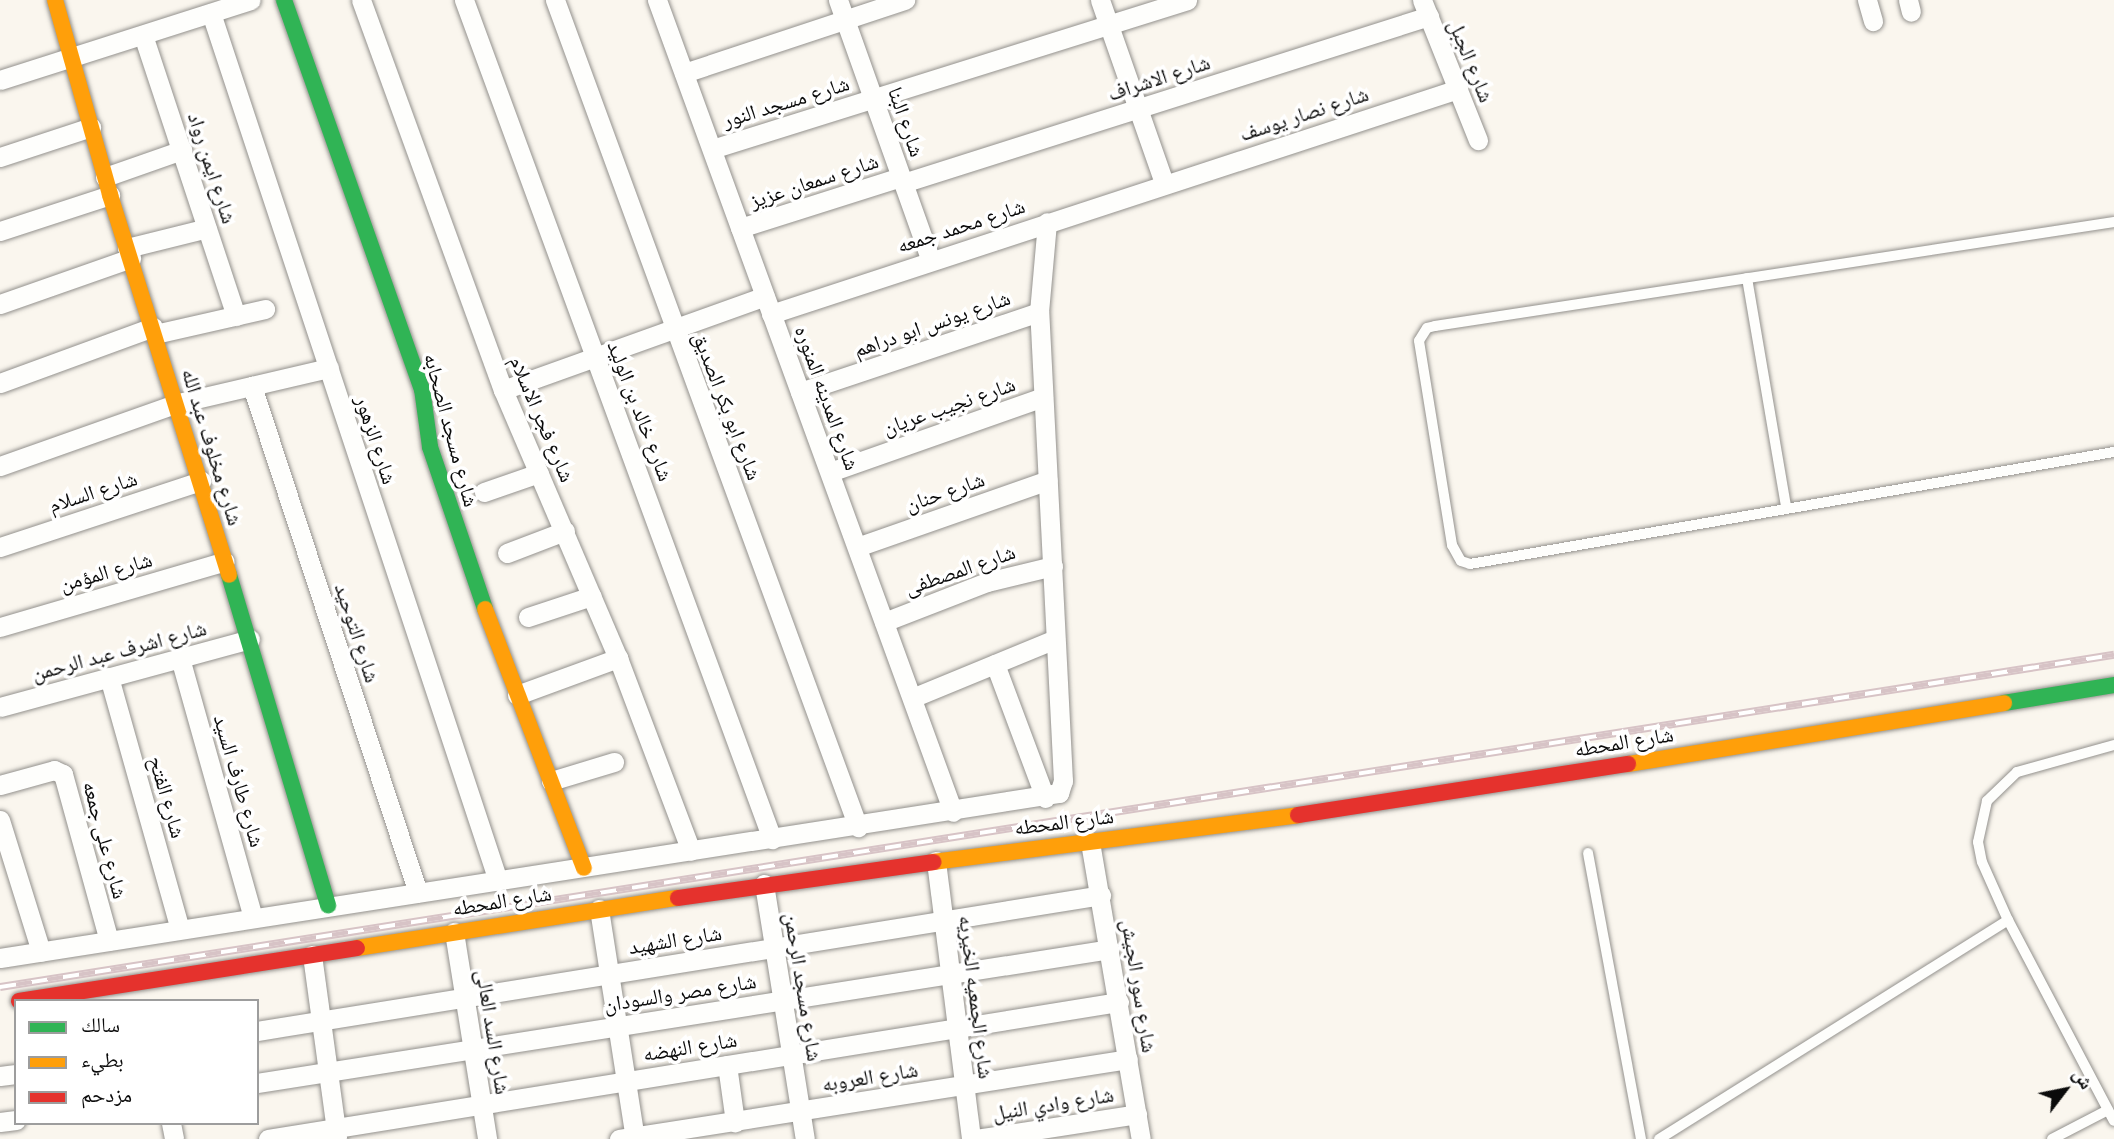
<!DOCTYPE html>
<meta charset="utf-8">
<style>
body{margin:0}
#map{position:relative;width:2114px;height:1139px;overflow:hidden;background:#faf6ee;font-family:"Times New Roman","Noto Naskh Arabic",serif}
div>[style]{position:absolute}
.roads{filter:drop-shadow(0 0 2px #93918d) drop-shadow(0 0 2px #93918d)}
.lane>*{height:10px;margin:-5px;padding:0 5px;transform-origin:5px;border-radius:5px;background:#fefefc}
.street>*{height:19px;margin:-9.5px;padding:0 9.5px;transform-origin:9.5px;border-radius:9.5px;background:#fefefc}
.fast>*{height:16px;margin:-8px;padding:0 8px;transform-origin:8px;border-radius:8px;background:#30b455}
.slow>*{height:16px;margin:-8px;padding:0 8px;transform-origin:8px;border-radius:8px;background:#ff9f0a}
.jam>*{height:16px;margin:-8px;padding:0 8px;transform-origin:8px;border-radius:8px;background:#e5322d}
.rail>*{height:8px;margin-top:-4px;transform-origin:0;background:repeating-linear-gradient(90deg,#fff 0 16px,#d7c3c6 0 32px);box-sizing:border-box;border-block:2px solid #d7c3c6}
span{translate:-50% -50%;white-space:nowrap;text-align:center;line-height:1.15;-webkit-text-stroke:7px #fff;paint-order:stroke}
.street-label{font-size:21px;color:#0b0b0b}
.legend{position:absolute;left:14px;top:999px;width:245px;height:126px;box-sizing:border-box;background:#fff;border:2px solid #9d9d9d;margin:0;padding:9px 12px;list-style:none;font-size:21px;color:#0b0b0b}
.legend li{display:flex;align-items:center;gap:14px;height:35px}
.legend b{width:35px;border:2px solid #9d9d9d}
.north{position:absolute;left:2030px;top:1055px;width:70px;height:70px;-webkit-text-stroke:5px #fff;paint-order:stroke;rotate:58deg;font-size:19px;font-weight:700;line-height:28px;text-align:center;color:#0b0b0b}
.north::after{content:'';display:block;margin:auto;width:24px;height:32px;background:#0b0b0b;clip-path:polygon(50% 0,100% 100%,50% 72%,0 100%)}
</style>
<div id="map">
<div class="roads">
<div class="lane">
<i style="left:2114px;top:222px;width:687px;rotate:171.29deg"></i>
<i style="left:1435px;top:326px;width:8px;rotate:166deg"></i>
<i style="left:1427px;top:328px;width:15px;rotate:122deg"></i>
<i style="left:1419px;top:341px;width:207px;rotate:80.8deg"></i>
<i style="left:1452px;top:545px;width:18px;rotate:61deg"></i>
<i style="left:1461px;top:561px;width:9px;rotate:18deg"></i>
<i style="left:1470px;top:564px;width:654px;rotate:-9.87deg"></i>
<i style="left:1747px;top:278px;width:232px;rotate:80.3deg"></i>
<i style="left:2114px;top:745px;width:101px;rotate:164.4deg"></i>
<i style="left:2017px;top:772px;width:42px;rotate:136deg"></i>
<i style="left:1987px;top:801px;width:42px;rotate:102.4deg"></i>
<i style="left:1978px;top:842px;width:20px;rotate:79deg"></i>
<i style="left:1982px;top:862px;width:64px;rotate:65.9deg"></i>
<i style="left:2008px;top:920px;width:227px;rotate:62.2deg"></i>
<i style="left:1588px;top:853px;width:291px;rotate:79.5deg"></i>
<i style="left:1659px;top:1139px;width:412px;rotate:-32.1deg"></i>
<i style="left:2052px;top:1139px;width:63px;rotate:-27.4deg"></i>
</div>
<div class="street">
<i style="left:361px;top:0;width:415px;rotate:70deg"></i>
<i style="left:503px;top:390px;width:292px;rotate:66.8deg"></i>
<i style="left:618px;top:658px;width:206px;rotate:69.3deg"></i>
<i style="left:464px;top:0;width:894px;rotate:69.84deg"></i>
<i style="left:555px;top:0;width:881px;rotate:69.88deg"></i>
<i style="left:657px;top:0;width:864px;rotate:69.97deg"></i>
<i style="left:838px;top:0;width:275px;rotate:70.4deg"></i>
<i style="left:1100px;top:0;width:194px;rotate:70.7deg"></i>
<i style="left:1422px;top:0;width:151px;rotate:68.2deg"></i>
<i style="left:1867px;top:0;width:22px;rotate:74deg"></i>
<i style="left:1908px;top:0;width:12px;rotate:76deg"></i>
<i style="left:211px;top:13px;width:914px;rotate:71.7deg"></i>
<i style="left:143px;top:35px;width:296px;rotate:71.7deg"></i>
<i style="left:684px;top:73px;width:233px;rotate:-18.3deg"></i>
<i style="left:0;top:80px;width:263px;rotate:-17.7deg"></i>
<i style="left:712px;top:149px;width:498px;rotate:-17.4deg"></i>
<i style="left:0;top:157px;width:96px;rotate:-18.2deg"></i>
<i style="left:105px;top:177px;width:82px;rotate:-19.3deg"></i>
<i style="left:903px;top:183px;width:552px;rotate:-17.61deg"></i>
<i style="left:740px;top:228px;width:169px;rotate:-17.6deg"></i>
<i style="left:0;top:231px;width:116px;rotate:-18.1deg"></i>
<i style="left:127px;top:248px;width:82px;rotate:-14deg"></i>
<i style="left:0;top:304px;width:139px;rotate:-19.3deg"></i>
<i style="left:771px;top:314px;width:723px;rotate:-18.13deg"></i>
<i style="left:155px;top:334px;width:113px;rotate:-12.8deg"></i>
<i style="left:0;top:383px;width:163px;rotate:-20.1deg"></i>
<i style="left:252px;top:386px;width:533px;rotate:71.87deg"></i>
<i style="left:503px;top:390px;width:278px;rotate:-19.7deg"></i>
<i style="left:800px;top:392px;width:252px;rotate:-18.5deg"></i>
<i style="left:0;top:466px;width:189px;rotate:-19.5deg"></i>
<i style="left:178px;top:403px;width:155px;rotate:-13.1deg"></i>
<i style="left:830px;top:472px;width:226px;rotate:-19.4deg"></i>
<i style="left:484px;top:492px;width:58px;rotate:-19.1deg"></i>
<i style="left:0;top:547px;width:212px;rotate:-18.2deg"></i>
<i style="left:857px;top:547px;width:202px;rotate:-19.3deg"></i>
<i style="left:507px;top:553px;width:62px;rotate:-20.8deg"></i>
<i style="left:528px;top:617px;width:67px;rotate:-18.2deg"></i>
<i style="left:884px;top:622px;width:110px;rotate:-21.2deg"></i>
<i style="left:987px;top:582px;width:68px;rotate:-13.6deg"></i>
<i style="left:0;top:627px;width:234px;rotate:-16.3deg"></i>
<i style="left:180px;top:658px;width:269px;rotate:74.3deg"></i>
<i style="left:995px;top:664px;width:143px;rotate:69.5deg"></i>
<i style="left:109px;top:677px;width:262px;rotate:74.3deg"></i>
<i style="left:517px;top:695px;width:108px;rotate:-20.1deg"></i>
<i style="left:912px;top:698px;width:155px;rotate:-22.4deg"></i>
<i style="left:0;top:707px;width:259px;rotate:-15.2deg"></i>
<i style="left:551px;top:781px;width:66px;rotate:-16.8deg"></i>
<i style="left:0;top:785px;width:56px;rotate:-15.5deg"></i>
<i style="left:54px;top:770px;width:10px;rotate:24deg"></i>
<i style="left:63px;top:774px;width:173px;rotate:74.6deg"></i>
<i style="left:0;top:820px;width:138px;rotate:72.7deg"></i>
<i style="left:1090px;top:842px;width:301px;rotate:80.3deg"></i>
<i style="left:936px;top:861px;width:280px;rotate:82.8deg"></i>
<i style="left:764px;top:884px;width:258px;rotate:80.9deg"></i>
<i style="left:599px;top:909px;width:233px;rotate:81.1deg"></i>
<i style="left:454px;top:932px;width:210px;rotate:80.9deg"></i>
<i style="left:312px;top:955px;width:185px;rotate:82.2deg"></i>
<i style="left:0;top:958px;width:1072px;rotate:-8.86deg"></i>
<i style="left:1059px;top:793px;width:13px;rotate:-72deg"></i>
<i style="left:1063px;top:781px;width:470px;rotate:-92.9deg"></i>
<i style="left:1039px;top:312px;width:90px;rotate:-84.9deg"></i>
<i style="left:257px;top:1031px;width:855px;rotate:-9.15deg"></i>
<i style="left:727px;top:1065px;width:58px;rotate:82deg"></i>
<i style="left:0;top:1076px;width:16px;rotate:-7deg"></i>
<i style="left:257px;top:1083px;width:863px;rotate:-8.93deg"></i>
<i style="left:0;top:1122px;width:16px;rotate:-7deg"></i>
<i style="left:171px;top:1123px;width:16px;rotate:79deg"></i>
<i style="left:268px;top:1139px;width:862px;rotate:-9.15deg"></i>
<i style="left:619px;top:1139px;width:515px;rotate:-8.93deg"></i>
<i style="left:976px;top:1139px;width:163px;rotate:-8.8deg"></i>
</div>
<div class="fast">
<i style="left:284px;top:0;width:413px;rotate:70.5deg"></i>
<i style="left:422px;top:389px;width:59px;rotate:82.1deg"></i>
<i style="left:430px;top:447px;width:171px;rotate:71.2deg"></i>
<i style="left:229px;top:575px;width:345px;rotate:73.3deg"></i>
<i style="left:2004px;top:703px;width:111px;rotate:-9.3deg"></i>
</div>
<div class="slow">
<i style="left:55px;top:0;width:203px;rotate:74.2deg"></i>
<i style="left:110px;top:195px;width:398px;rotate:72.6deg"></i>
<i style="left:485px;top:609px;width:277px;rotate:69.1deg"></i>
<i style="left:1628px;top:764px;width:381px;rotate:-9.2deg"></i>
<i style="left:933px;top:862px;width:368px;rotate:-7.3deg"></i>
<i style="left:357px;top:948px;width:325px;rotate:-8.9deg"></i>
</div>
<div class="jam">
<i style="left:1298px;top:815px;width:334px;rotate:-8.8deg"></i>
<i style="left:678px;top:898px;width:258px;rotate:-8deg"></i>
<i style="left:19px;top:1001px;width:342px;rotate:-8.9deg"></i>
</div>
</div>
<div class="rail">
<i style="left:0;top:987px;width:2140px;rotate:-8.93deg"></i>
</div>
<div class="street-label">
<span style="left:1471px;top:61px;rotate:68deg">شارع الجبل</span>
<span style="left:1159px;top:78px;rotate:-18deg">شارع الاشراف</span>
<span style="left:786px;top:102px;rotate:-17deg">شارع مسجد النور</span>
<span style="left:1304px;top:114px;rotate:-18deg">شارع نصار يوسف</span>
<span style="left:906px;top:122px;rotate:71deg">شارع البنا</span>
<span style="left:212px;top:168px;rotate:72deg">شارع ايمن رواد</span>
<span style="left:814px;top:181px;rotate:-18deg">شارع سمعان عزيز</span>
<span style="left:961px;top:226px;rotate:-18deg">شارع محمد جمعه</span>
<span style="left:932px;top:324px;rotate:-19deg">شارع يونس ابو دراهم</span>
<span style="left:827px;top:398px;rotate:70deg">شارع المدينه المنوره</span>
<span style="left:727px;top:406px;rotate:69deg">شارع ابو بكر الصديق</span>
<span style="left:949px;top:406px;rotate:-19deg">شارع نجيب عريان</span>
<span style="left:640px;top:411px;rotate:69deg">شارع خالد بن الوليد</span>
<span style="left:542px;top:419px;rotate:67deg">شارع فجر الاسلام</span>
<span style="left:451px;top:430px;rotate:75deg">شارع مسجد الصحابه</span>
<span style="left:376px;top:440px;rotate:72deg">شارع الزهور</span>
<span style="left:212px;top:447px;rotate:73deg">شارع مخلوف عبد الله</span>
<span style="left:93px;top:492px;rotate:-18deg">شارع السلام</span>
<span style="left:945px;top:492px;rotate:-19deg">شارع حنان</span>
<span style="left:960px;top:570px;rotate:-19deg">شارع المصطفى</span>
<span style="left:106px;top:572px;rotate:-16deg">شارع المؤمن</span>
<span style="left:357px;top:633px;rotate:72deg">شارع التوحيد</span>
<span style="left:119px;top:651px;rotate:-15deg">شارع اشرف عبد الرحمن</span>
<span style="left:1624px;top:742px;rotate:-9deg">شارع المحطه</span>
<span style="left:239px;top:781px;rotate:74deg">شارع طارف السيد</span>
<span style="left:167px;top:797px;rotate:74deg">شارع الفتح</span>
<span style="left:1064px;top:822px;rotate:-7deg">شارع المحطه</span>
<span style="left:105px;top:840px;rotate:75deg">شارع على جمعه</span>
<span style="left:502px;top:901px;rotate:-9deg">شارع المحطه</span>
<span style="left:675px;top:940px;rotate:-9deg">شارع الشهيد</span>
<span style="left:1139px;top:986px;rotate:81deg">شارع سور الجيش</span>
<span style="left:803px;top:987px;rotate:81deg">شارع مسجد الرحمن</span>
<span style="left:680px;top:993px;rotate:-9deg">شارع مصر والسودان</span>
<span style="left:976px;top:997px;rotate:83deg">شارع الجمعيه الخيريه</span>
<span style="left:493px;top:1032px;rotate:81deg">شارع السد العالى</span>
<span style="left:690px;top:1047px;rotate:-9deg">شارع النهضه</span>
<span style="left:870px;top:1077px;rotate:-9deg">شارع العروبه</span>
<span style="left:1053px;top:1104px;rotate:-9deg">شارع وادي النيل</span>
</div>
<ul class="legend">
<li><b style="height:9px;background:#30b455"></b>سالك</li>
<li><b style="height:9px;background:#ff9f0a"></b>بطيء</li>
<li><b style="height:9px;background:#e5322d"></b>مزدحم</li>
</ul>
<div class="north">ش</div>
</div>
